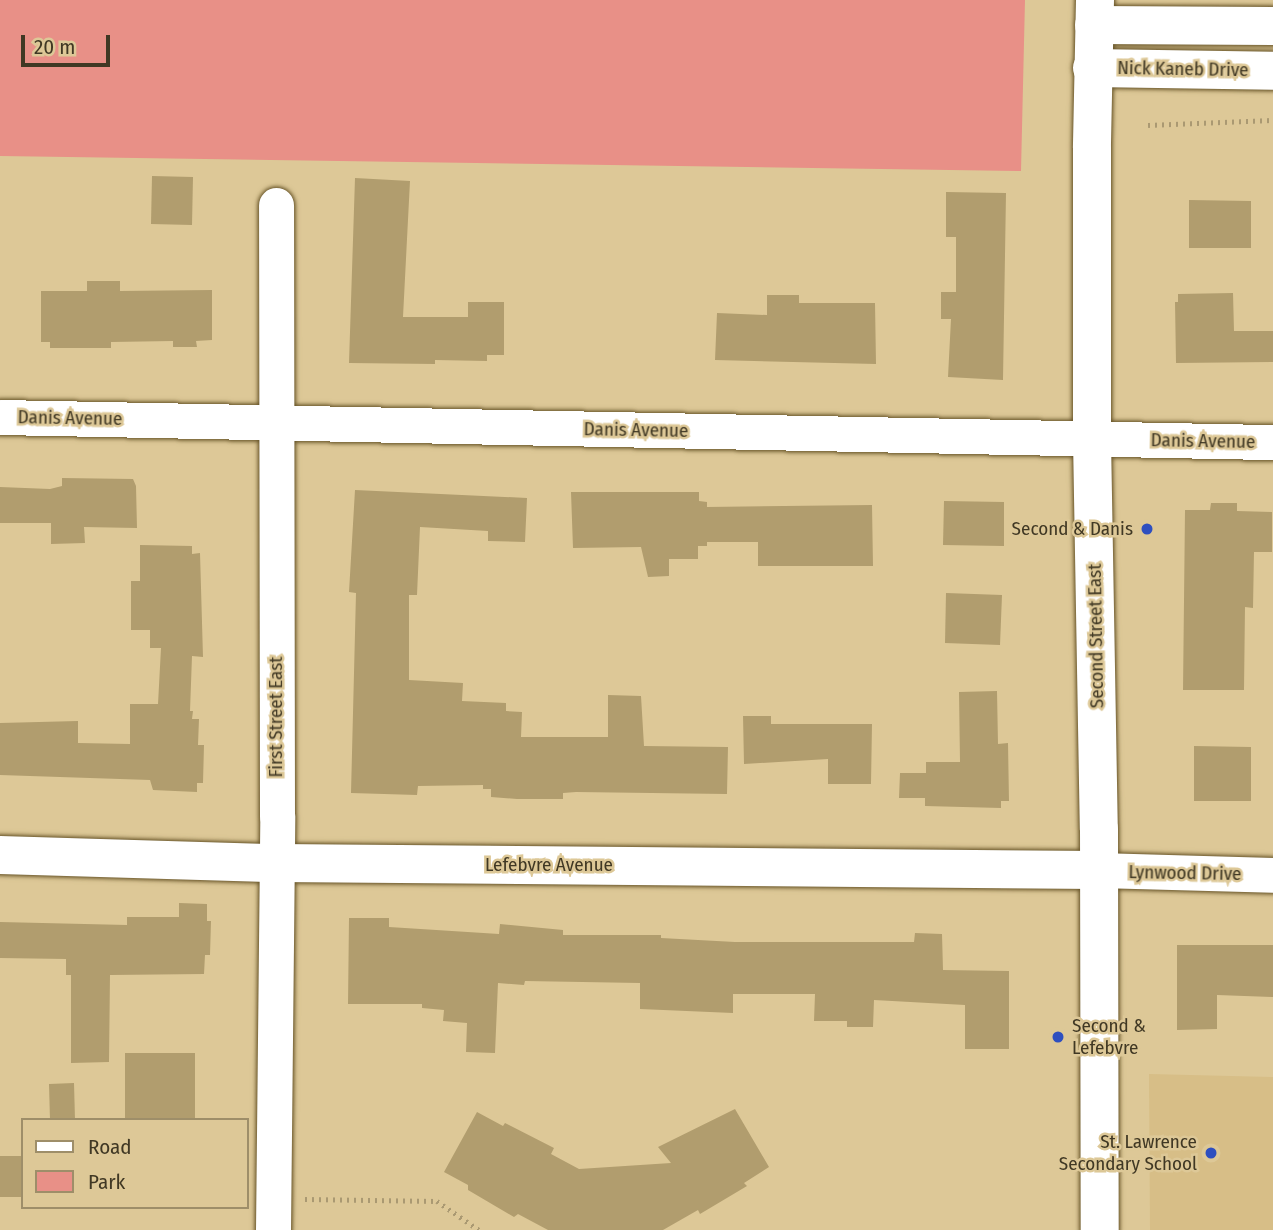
<!DOCTYPE html>
<style>
body{margin:0}
#map{position:relative;width:1273px;height:1230px;overflow:hidden;background:#ddc897;font-family:"Fira Sans Condensed",sans-serif}
div>[style]{position:absolute}
.built>*{inset:0;background:#d7be87}
.green>*{inset:0;background:#e89087}
.building>*{inset:0;background:#b19d6e}
.path>*{height:4.5px;margin-top:-2.25px;transform-origin:0;background:repeating-linear-gradient(90deg,#aa9972 0 2px,transparent 0 7px)}
.roads{filter:drop-shadow(0 0 2px #675427) drop-shadow(0 0 2px #675427)}
.minor>*{height:35px;margin:-17.5px;padding:0 17.5px;transform-origin:17.5px;border-radius:17.5px;background:#fff}
.tertiary>*{height:38px;margin:-19px;padding:0 19px;transform-origin:19px;border-radius:19px;background:#fff}
.secondary>*{height:38px;margin:-19px;padding:0 19px;transform-origin:19px;border-radius:19px;background:#fff}
.dots>*{width:19px;height:19px;translate:-50% -50%;box-sizing:border-box;border:4px solid #ddc897;border-radius:50%}
span{translate:-50% -50%;white-space:nowrap;text-align:center;line-height:1.15;-webkit-text-stroke:5px #ddc897;paint-order:stroke}
.street-label{font-size:19px;color:#403824}
.poi-label{font-size:19px;color:#403824}
.right{translate:-100% -50%;text-align:right}
.left{translate:0 -50%;text-align:left}
.legend{position:absolute;left:21px;top:1118px;width:228px;height:91px;box-sizing:border-box;background:#ddc897;border:2px solid #9e8e69;margin:0;padding:9px 12px;list-style:none;font-size:21px;color:#403824}
.legend li{display:flex;align-items:center;gap:14px;height:35px}
.legend b{width:35px;border:2px solid #9e8e69}
.scale{position:absolute;left:21px;top:35px;width:89px;height:32px;box-sizing:border-box;border:4px solid #403824;border-top:0;padding-left:9px;font-size:21px;line-height:24px;white-space:nowrap;color:#403824;-webkit-text-stroke:5px #ddc897;paint-order:stroke}
</style>
<div id="map">
<div class="built">
<i style="clip-path:polygon(1149px 1074px,1273px 1077px,1273px 1230px,1150px 1230px)"></i>
</div>
<div class="green">
<i style="clip-path:polygon(0 0,1025px 0,1021px 171px,0 156px)"></i>
</div>
<div class="building">
<i style="clip-path:polygon(152px 176px,193px 177px,192px 225px,151px 224px)"></i>
<i style="clip-path:polygon(355px 178px,410px 181px,403px 317px,468px 317px,468px 302px,504px 302px,504px 355px,487px 355px,487px 361px,435px 360px,435px 364px,349px 363px)"></i>
<i style="clip-path:polygon(946px 192px,1006px 193px,1003px 380px,948px 377px,951px 319px,941px 319px,941px 292px,956px 292px,956px 237px,946px 237px)"></i>
<i style="clip-path:polygon(1189px 200px,1251px 201px,1251px 248px,1189px 248px)"></i>
<i style="clip-path:polygon(87px 281px,120px 281px,120px 291px,212px 290px,212px 340px,196px 341px,197px 347px,173px 347px,173px 341px,111px 342px,111px 348px,50px 348px,50px 342px,41px 342px,41px 291px,87px 291px)"></i>
<i style="clip-path:polygon(1233px 293px,1234px 331px,1273px 331px,1273px 362px,1176px 363px,1175px 302px,1178px 302px,1178px 294px)"></i>
<i style="clip-path:polygon(767px 295px,799px 295px,799px 303px,875px 303px,876px 364px,715px 360px,717px 313px,767px 315px)"></i>
<i style="clip-path:polygon(62px 478px,133px 479px,136px 486px,137px 528px,84px 527px,85px 543px,51px 544px,51px 523px,0 523px,0 487px,50px 489px,62px 486px)"></i>
<i style="clip-path:polygon(355px 490px,527px 498px,525px 542px,488px 541px,488px 531px,420px 527px,417px 595px,409px 595px,409px 680px,463px 683px,462px 701px,506px 703px,506px 711px,522px 712px,521px 737px,608px 737px,608px 695px,641px 696px,644px 746px,728px 747px,727px 794px,576px 792px,563px 793px,563px 799px,517px 799px,491px 797px,491px 789px,483px 789px,483px 785px,418px 786px,417px 795px,351px 793px,356px 593px,349px 592px)"></i>
<i style="clip-path:polygon(571px 492px,699px 492px,699px 501px,707px 502px,707px 507px,872px 505px,873px 566px,758px 566px,758px 542px,707px 542px,707px 546px,698px 546px,698px 559px,669px 559px,669px 576px,648px 577px,641px 547px,573px 548px)"></i>
<i style="clip-path:polygon(944px 501px,1004px 502px,1004px 546px,943px 545px)"></i>
<i style="clip-path:polygon(1211px 503px,1237px 503px,1237px 511px,1272px 512px,1272px 552px,1254px 552px,1253px 608px,1245px 607px,1244px 690px,1183px 690px,1185px 510px,1210px 510px)"></i>
<i style="clip-path:polygon(140px 545px,192px 546px,192px 554px,200px 553px,203px 657px,192px 656px,190px 711px,193px 711px,192px 719px,199px 719px,198px 745px,204px 745px,203px 783px,197px 783px,197px 792px,153px 790px,150px 780px,0 775px,0 723px,78px 721px,78px 743px,130px 744px,130px 704px,158px 704px,161px 648px,150px 648px,150px 630px,131px 630px,131px 581px,140px 581px)"></i>
<i style="clip-path:polygon(946px 593px,1002px 595px,1000px 645px,945px 643px)"></i>
<i style="clip-path:polygon(997px 691px,998px 744px,1008px 743px,1009px 801px,1001px 801px,1001px 808px,925px 806px,925px 798px,899px 798px,900px 773px,926px 773px,926px 762px,960px 762px,959px 692px)"></i>
<i style="clip-path:polygon(743px 716px,771px 716px,771px 724px,872px 724px,871px 784px,828px 784px,828px 759px,744px 764px)"></i>
<i style="clip-path:polygon(1194px 746px,1251px 747px,1251px 801px,1194px 801px)"></i>
<i style="clip-path:polygon(179px 903px,207px 904px,207px 921px,211px 921px,210px 955px,205px 955px,204px 974px,110px 975px,109px 1062px,71px 1063px,71px 975px,66px 975px,66px 959px,0 958px,0 922px,127px 925px,127px 917px,179px 917px)"></i>
<i style="clip-path:polygon(349px 918px,389px 918px,389px 927px,499px 934px,500px 924px,563px 930px,563px 935px,661px 935px,661px 938px,735px 942px,914px 942px,915px 933px,942px 934px,943px 970px,1009px 971px,1009px 1049px,965px 1049px,965px 1005px,874px 1000px,873px 1027px,847px 1027px,847px 1021px,814px 1021px,815px 994px,733px 994px,733px 1013px,640px 1009px,640px 983px,525px 981px,524px 985px,498px 983px,495px 1053px,466px 1052px,467px 1023px,443px 1021px,444px 1010px,422px 1008px,422px 1004px,348px 1004px)"></i>
<i style="clip-path:polygon(1177px 945px,1273px 945px,1273px 997px,1217px 995px,1217px 1029px,1177px 1030px)"></i>
<i style="clip-path:polygon(125px 1053px,195px 1053px,195px 1120px,125px 1120px)"></i>
<i style="clip-path:polygon(74px 1083px,75px 1120px,50px 1120px,49px 1084px)"></i>
<i style="clip-path:polygon(735px 1109px,769px 1167px,744px 1183px,747px 1186px,700px 1214px,698px 1210px,663px 1230px,548px 1230px,518px 1214px,514px 1217px,468px 1190px,468px 1185px,444px 1172px,477px 1112px,503px 1126px,505px 1123px,554px 1148px,551px 1154px,579px 1169px,671px 1163px,658px 1147px)"></i>
<i style="clip-path:polygon(0 1156px,23px 1156px,23px 1197px,0 1197px)"></i>
</div>
<div class="path">
<i style="left:1148px;top:125px;width:125px;rotate:-2.3deg"></i>
<i style="left:305px;top:1199px;width:132px;rotate:0.9deg"></i>
<i style="left:437px;top:1201px;width:51px;rotate:34.6deg"></i>
</div>
<div class="roads">
<div class="minor">
<i style="left:0;top:417px;width:1273px;rotate:1.13deg"></i>
<i style="left:1098px;top:870px;width:175px;rotate:1.6deg"></i>
<i style="left:273px;top:1230px;width:414px;rotate:-89.4deg"></i>
<i style="left:277px;top:816px;width:611px;rotate:-90.09deg"></i>
</div>
<div class="tertiary">
<i style="left:1094px;top:25px;width:179px;rotate:0.3deg"></i>
<i style="left:1092px;top:68px;width:181px;rotate:0.9deg"></i>
<i style="left:0;top:855px;width:276px;rotate:1.7deg"></i>
<i style="left:276px;top:863px;width:822px;rotate:0.49deg"></i>
</div>
<div class="secondary">
<i style="left:1095px;top:0;width:148px;rotate:91.2deg"></i>
<i style="left:1092px;top:148px;width:291px;rotate:90deg"></i>
<i style="left:1092px;top:439px;width:390px;rotate:89deg"></i>
<i style="left:1099px;top:829px;width:401px;rotate:89.9deg"></i>
</div>
</div>
<div class="dots">
<i style="left:1147px;top:529px;background:#2e4fbf"></i>
<i style="left:1058px;top:1037px;background:#2e4fbf"></i>
<i style="left:1211px;top:1153px;background:#2e4fbf"></i>
</div>
<div class="street-label">
<span style="left:1183px;top:69px;rotate:1deg">Nick Kaneb Drive</span>
<span style="left:70px;top:418px;rotate:1deg">Danis Avenue</span>
<span style="left:636px;top:430px;rotate:1deg">Danis Avenue</span>
<span style="left:1203px;top:441px;rotate:1deg">Danis Avenue</span>
<span style="left:1096px;top:636px;rotate:-91deg">Second Street East</span>
<span style="left:276px;top:717px;rotate:-90deg">First Street East</span>
<span style="left:549px;top:865px">Lefebvre Avenue</span>
<span style="left:1185px;top:873px;rotate:1deg">Lynwood Drive</span>
</div>
<div class="poi-label">
<span class="right" style="left:1133px;top:529px">Second &amp; Danis</span>
<span class="left" style="left:1072px;top:1037px">Second &amp;<br>Lefebvre</span>
<span class="right" style="left:1197px;top:1153px">St. Lawrence<br>Secondary School</span>
</div>
<ul class="legend">
<li><b style="height:9px;background:#fff"></b>Road</li>
<li><b style="height:19px;background:#e89087"></b>Park</li>
</ul>
<div class="scale">20 m</div>
</div>
